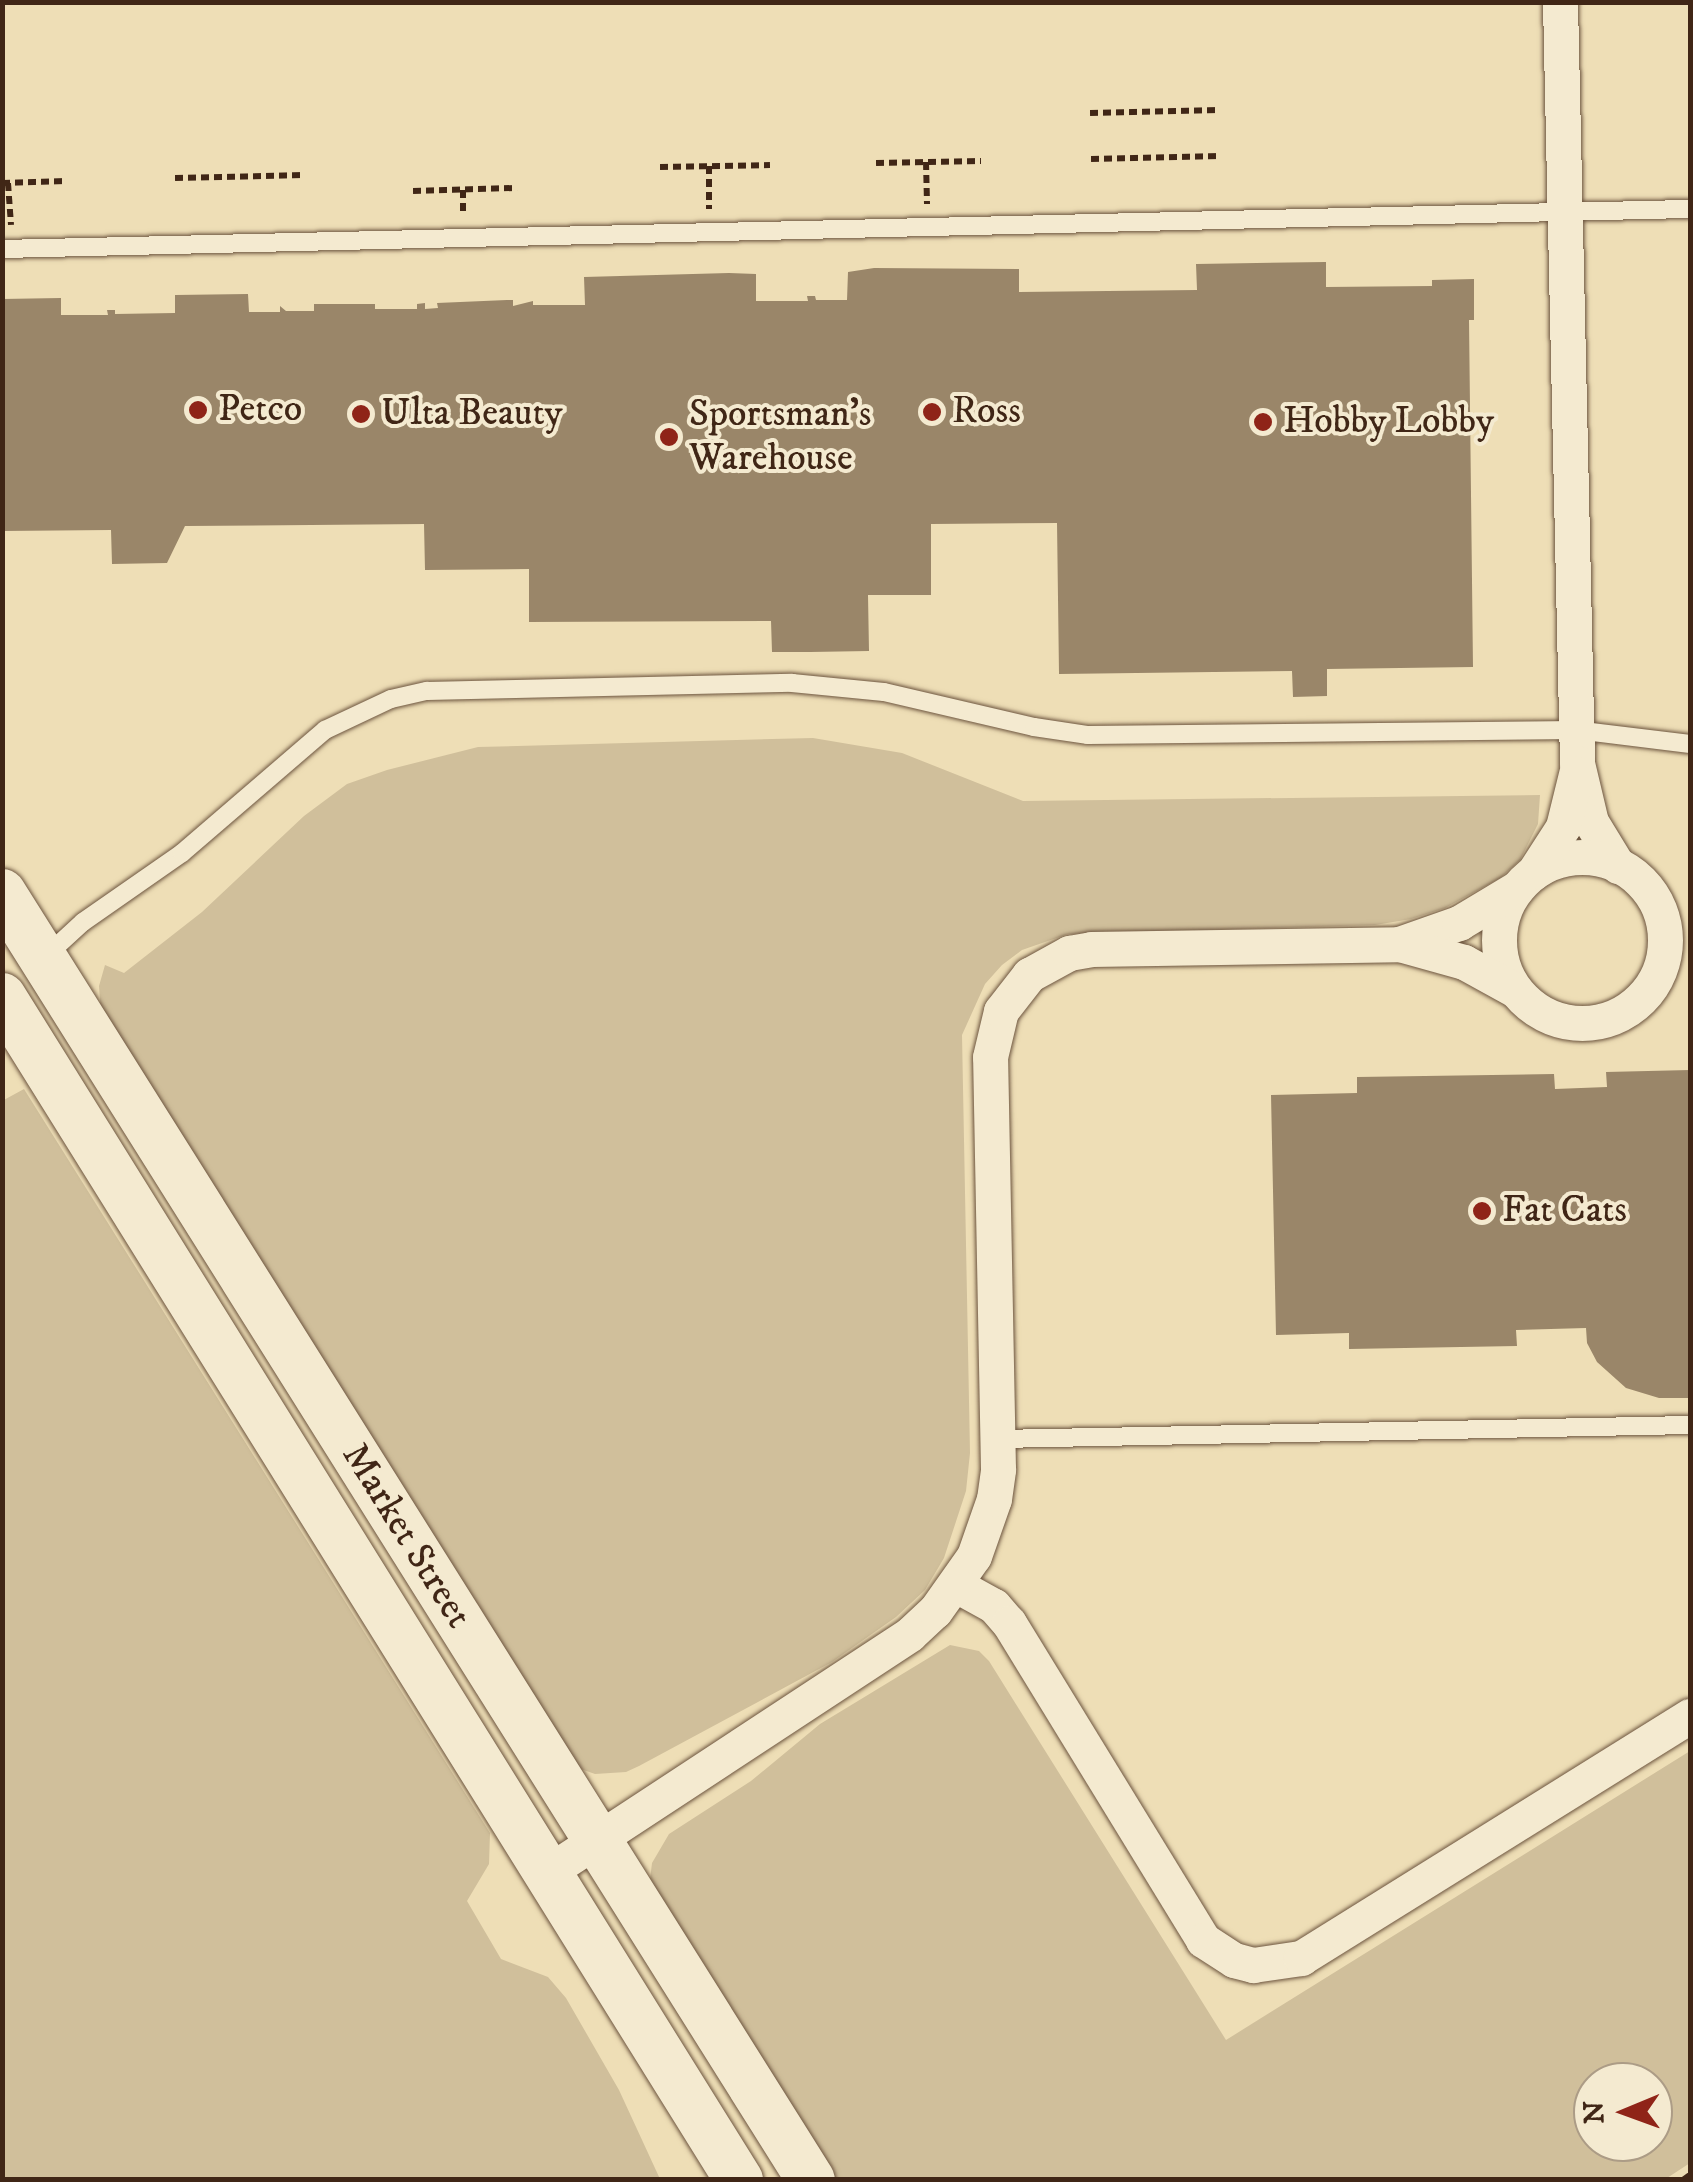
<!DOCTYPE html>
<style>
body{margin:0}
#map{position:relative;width:1693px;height:2182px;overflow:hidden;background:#eedeb6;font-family:"IM FELL DW Pica",serif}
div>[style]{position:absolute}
.green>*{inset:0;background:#d0bf9b}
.building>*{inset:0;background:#9a8669}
.path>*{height:6px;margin-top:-3px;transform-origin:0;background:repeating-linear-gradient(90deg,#402616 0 8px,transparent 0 13px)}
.roads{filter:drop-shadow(0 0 2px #6c543e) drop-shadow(0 0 2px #6c543e)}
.lane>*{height:18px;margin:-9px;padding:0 9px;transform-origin:9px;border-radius:9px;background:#f4ead0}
.street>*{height:35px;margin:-17.5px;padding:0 17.5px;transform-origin:17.5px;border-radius:17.5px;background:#f4ead0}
.street>.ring{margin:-17.5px;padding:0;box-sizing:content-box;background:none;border:35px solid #f4ead0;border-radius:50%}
.secondary>*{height:48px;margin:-24px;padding:0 24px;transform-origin:24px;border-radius:24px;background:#f4ead0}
.dots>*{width:28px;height:28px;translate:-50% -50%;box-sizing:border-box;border:5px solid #f4ead0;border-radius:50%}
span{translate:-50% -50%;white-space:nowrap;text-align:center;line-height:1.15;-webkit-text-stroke:8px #f4ead0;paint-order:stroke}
.poi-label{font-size:38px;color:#402616}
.left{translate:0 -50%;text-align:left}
.street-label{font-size:38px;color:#402616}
.frame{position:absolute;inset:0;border:5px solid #402616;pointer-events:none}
.north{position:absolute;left:1573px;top:2062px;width:100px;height:100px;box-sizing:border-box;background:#f4ead0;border:2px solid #ac9c86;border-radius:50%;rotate:269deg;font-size:28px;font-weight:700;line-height:40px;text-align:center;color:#402616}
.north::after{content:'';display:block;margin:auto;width:35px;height:45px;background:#8f2418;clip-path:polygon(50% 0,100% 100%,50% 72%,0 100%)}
</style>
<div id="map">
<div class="green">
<i style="clip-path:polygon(813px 738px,902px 753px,1023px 801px,1540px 795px,1538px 824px,1520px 860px,1500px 878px,1445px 908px,1411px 919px,1375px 925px,1068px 934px,1022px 950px,1002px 965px,985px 984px,962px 1035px,970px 1453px,966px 1491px,944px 1558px,925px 1590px,896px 1617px,832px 1662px,639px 1766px,626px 1772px,595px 1774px,578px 1768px,101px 1014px,99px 986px,105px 965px,124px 973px,202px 912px,304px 816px,347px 784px,387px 770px,478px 747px)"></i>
<i style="clip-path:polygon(24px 1089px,490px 1833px,489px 1864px,467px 1901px,501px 1959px,548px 1977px,566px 1998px,619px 2090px,660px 2179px,3px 2179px,2px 1101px)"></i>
<i style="clip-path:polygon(evenodd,950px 1645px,979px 1651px,989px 1661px,1226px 2040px,1690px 1751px,1690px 2163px,1664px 2180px,829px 2179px,650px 1880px,652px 1863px,669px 1834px,751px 1781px,820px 1724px,950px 1645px,1593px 2082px,1653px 2082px,1653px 2142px,1593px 2142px,1593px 2082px)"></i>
</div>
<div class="building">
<i style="clip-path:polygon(1326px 262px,1326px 287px,1432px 286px,1432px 280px,1474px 279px,1474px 320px,1469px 320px,1473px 667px,1327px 669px,1327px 696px,1293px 697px,1292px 671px,1059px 674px,1057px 523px,931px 524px,931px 595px,868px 595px,869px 651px,810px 652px,772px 652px,771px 621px,529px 622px,529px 569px,425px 570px,424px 524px,185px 526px,167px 563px,112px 564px,111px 530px,2px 531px,2px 299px,61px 298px,61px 315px,108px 315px,107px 310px,115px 310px,115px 314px,175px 313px,175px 295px,248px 294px,249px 312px,280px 312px,280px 306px,286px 311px,314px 311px,314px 304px,375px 304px,375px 309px,417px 309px,417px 304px,425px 303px,425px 309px,438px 308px,437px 303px,507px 300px,513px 300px,513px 306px,533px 301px,533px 305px,585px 305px,584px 277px,729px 273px,756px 274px,756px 301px,808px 301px,807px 296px,815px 296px,816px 300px,847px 300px,848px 272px,874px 268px,1019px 269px,1019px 292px,1197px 290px,1196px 264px)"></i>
<i style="clip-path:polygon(1690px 1070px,1690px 1398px,1659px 1398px,1626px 1388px,1597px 1362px,1587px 1343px,1586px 1328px,1516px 1330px,1517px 1346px,1349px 1349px,1349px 1333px,1276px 1335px,1271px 1095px,1357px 1093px,1357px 1077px,1554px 1074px,1555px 1089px,1607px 1087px,1606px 1072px)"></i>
</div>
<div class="path">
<i style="left:1090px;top:113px;width:129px;rotate:-1.3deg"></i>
<i style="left:1091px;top:159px;width:129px;rotate:-1.3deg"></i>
<i style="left:926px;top:162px;width:42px;rotate:88.6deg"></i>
<i style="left:876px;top:163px;width:105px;rotate:-1.1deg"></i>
<i style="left:709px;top:166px;width:43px;rotate:90deg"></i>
<i style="left:660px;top:167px;width:110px;rotate:-1deg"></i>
<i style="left:175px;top:178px;width:128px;rotate:-1.3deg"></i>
<i style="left:2px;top:183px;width:64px;rotate:-1.8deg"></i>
<i style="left:8px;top:183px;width:42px;rotate:85.9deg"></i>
<i style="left:463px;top:190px;width:25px;rotate:90deg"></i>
<i style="left:413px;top:191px;width:104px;rotate:-1.7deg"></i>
<i style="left:1683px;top:2180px;width:9px;rotate:-36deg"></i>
</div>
<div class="roads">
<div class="lane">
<i style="left:2px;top:249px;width:1688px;rotate:-1.36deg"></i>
<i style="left:46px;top:956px;width:50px;rotate:-42.6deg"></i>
<i style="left:83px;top:922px;width:121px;rotate:-34.9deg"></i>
<i style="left:182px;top:853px;width:189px;rotate:-40.7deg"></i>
<i style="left:325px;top:730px;width:73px;rotate:-25.2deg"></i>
<i style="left:391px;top:699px;width:37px;rotate:-13deg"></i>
<i style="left:427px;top:691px;width:365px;rotate:-1.3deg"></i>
<i style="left:792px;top:683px;width:92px;rotate:5.6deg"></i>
<i style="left:884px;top:692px;width:154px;rotate:13.1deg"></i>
<i style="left:1034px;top:727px;width:55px;rotate:8.4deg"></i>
<i style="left:1088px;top:735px;width:488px;rotate:-0.6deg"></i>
<i style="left:1576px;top:730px;width:115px;rotate:7deg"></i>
<i style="left:999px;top:1439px;width:691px;rotate:-1.16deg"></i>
</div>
<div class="street">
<i style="left:1560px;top:2px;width:761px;rotate:88.72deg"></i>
<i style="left:1577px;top:763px;width:61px;rotate:76.7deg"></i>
<i style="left:1591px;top:822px;width:52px;rotate:58.5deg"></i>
<i class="ring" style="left:1499px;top:857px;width:131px;height:131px"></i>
<i style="left:1534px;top:872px;width:54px;rotate:-57.2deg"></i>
<i style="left:1563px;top:827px;width:55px;rotate:-76.2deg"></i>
<i style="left:1399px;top:944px;width:64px;rotate:-19.3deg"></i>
<i style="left:1459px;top:923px;width:68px;rotate:-31.1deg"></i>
<i style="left:956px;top:1585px;width:43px;rotate:28.9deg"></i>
<i style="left:994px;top:1606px;width:23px;rotate:49deg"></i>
<i style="left:1009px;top:1623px;width:372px;rotate:58.5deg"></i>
<i style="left:1203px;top:1940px;width:37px;rotate:33deg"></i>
<i style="left:1234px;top:1960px;width:20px;rotate:15deg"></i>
<i style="left:1253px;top:1965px;width:49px;rotate:-8.3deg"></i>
<i style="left:1301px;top:1958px;width:458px;rotate:-31.9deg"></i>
<i style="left:548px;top:1872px;width:433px;rotate:-33.3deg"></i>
<i style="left:910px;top:1634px;width:34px;rotate:-43deg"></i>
<i style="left:935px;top:1611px;width:67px;rotate:-54.7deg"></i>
<i style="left:974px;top:1556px;width:60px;rotate:-70.7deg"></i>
<i style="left:994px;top:1499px;width:30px;rotate:-82deg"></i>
<i style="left:998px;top:1469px;width:412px;rotate:-91.1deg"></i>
<i style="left:990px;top:1057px;width:47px;rotate:-76.6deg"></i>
<i style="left:1001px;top:1011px;width:46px;rotate:-52.1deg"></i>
<i style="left:1029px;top:975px;width:46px;rotate:-28.8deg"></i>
<i style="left:1069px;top:953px;width:22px;rotate:-10deg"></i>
<i style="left:1091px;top:949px;width:308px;rotate:-0.9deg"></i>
<i style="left:1399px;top:944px;width:67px;rotate:15.5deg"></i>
<i style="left:1464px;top:962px;width:58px;rotate:28.8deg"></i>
</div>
<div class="secondary">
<i style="left:2px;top:893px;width:1520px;rotate:57.85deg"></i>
<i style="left:2px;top:997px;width:1394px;rotate:58.08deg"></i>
</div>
</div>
<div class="dots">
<i style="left:198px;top:410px;background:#8f2418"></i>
<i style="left:932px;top:412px;background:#8f2418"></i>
<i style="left:361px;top:414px;background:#8f2418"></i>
<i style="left:1263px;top:422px;background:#8f2418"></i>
<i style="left:669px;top:437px;background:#8f2418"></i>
<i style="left:1482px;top:1211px;background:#8f2418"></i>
</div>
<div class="poi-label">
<span class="left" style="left:218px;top:410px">Petco</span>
<span class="left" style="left:952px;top:412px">Ross</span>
<span class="left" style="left:381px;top:414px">Ulta Beauty</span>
<span class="left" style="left:689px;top:437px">Sportsman's<br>Warehouse</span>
<span class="left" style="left:1283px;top:422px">Hobby Lobby</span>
<span class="left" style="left:1502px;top:1211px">Fat Cats</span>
</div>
<div class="street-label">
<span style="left:406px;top:1536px;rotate:58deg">Market Street</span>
</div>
<div class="frame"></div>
<div class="north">N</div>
</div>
